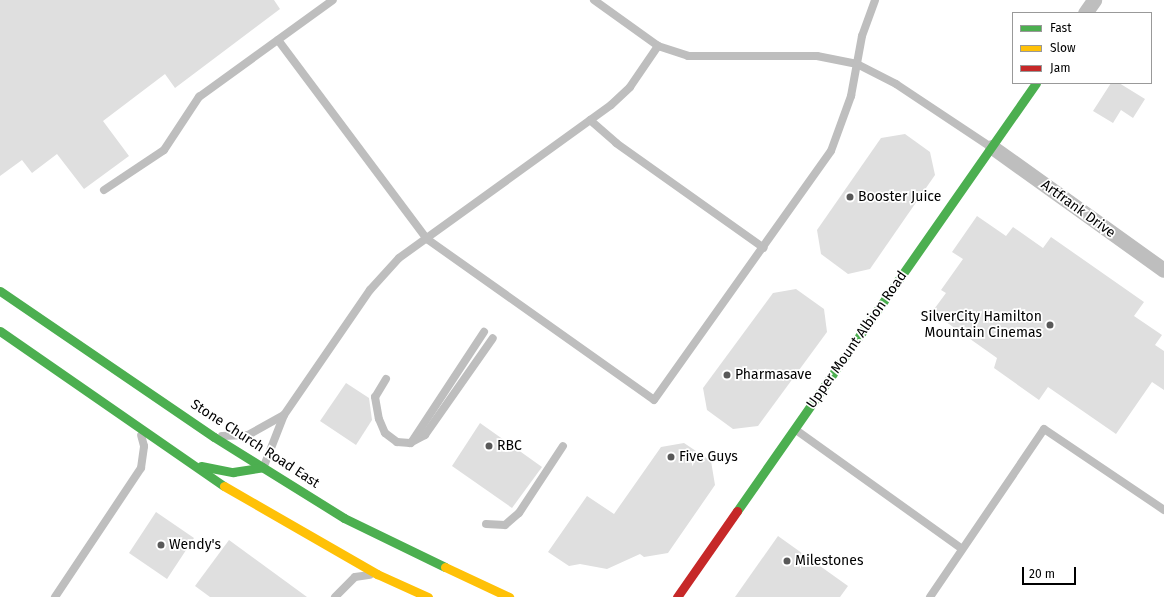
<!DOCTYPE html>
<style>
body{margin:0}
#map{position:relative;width:1164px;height:597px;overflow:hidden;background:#fff;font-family:"Fira Sans",sans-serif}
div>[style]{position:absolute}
.building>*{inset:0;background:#dfdfdf}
.lane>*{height:8px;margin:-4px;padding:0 4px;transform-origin:4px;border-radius:4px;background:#bebebe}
.street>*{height:15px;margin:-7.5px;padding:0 7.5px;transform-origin:7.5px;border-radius:7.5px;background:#bebebe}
.fast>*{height:9px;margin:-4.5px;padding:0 4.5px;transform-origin:4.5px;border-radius:4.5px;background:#4caf50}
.slow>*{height:9px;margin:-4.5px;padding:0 4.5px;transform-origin:4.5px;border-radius:4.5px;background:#ffc107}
.jam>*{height:9px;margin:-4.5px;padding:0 4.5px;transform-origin:4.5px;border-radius:4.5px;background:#c62828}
.dots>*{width:11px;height:11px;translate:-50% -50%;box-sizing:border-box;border:2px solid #fff;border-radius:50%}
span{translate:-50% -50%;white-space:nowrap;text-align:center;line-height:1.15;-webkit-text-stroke:3.5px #fff;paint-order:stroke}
.poi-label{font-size:14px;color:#000}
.left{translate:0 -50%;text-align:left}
.right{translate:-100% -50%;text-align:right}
.street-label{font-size:14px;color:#000}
.legend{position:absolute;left:1012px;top:12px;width:140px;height:72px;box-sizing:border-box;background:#fff;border:1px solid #999;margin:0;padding:5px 7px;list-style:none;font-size:12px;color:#000}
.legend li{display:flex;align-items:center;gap:8px;height:20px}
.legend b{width:20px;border:1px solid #999}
.scale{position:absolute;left:1022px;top:567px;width:54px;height:18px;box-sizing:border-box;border:2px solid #000;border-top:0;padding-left:5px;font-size:12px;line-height:14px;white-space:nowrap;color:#000;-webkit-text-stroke:3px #fff;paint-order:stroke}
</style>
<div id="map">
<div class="building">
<i style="clip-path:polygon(0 0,274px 0,280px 9px,175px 88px,165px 74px,103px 121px,129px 156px,84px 189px,57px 154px,32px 173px,22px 160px,0 176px)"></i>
<i style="clip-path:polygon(1111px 83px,1119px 83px,1145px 99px,1133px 118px,1121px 110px,1113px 123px,1093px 111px)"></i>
<i style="clip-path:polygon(905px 134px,930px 152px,935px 175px,870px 269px,848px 274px,821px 254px,817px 230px,881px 138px)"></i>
<i style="clip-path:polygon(977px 216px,1006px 236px,1013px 227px,1043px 248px,1051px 237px,1144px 302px,1134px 316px,1162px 335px,1155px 345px,1164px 351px,1164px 390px,1152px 382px,1116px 434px,1048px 387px,1039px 400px,994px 368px,997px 358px,932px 312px,946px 293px,941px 290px,963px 259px,952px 252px)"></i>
<i style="clip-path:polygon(796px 289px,824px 309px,827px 332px,758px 426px,733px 429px,707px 410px,703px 388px,773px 293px)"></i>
<i style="clip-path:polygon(346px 383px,369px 398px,372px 420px,356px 445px,320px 421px)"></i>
<i style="clip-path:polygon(480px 423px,542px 467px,512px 508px,452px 466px)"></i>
<i style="clip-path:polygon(684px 443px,711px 461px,715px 485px,668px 553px,644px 557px,640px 554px,607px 569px,580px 564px,569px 566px,548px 552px,587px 496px,614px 514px,661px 447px)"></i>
<i style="clip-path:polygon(156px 512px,194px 538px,167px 579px,129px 553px)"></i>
<i style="clip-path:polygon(778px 536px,848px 586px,840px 597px,735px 597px)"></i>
<i style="clip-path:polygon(229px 540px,307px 597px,210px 597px,195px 586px)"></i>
</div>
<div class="lane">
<i style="left:594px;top:0;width:79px;rotate:35.7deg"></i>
<i style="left:658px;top:46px;width:32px;rotate:18deg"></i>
<i style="left:688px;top:56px;width:129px"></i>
<i style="left:817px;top:56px;width:41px;rotate:11.3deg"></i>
<i style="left:857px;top:64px;width:44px;rotate:27.1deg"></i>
<i style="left:896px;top:84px;width:114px;rotate:33.6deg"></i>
<i style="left:278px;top:40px;width:249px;rotate:53.2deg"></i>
<i style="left:427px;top:239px;width:278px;rotate:35.3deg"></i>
<i style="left:654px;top:400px;width:305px;rotate:-54.6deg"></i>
<i style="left:831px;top:151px;width:59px;rotate:-70deg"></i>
<i style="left:851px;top:96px;width:61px;rotate:-79.6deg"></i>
<i style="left:862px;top:36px;width:38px;rotate:-70deg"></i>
<i style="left:590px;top:120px;width:35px;rotate:41deg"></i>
<i style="left:616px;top:143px;width:181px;rotate:35.4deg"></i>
<i style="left:104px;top:190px;width:72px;rotate:-33.7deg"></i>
<i style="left:164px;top:150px;width:64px;rotate:-56.6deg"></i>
<i style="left:199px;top:97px;width:165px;rotate:-35.9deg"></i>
<i style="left:386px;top:379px;width:21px;rotate:121deg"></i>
<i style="left:375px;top:397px;width:22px;rotate:80deg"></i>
<i style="left:379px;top:419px;width:15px;rotate:67deg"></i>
<i style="left:385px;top:433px;width:15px;rotate:37deg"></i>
<i style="left:397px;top:442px;width:13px;rotate:4deg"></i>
<i style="left:410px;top:443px;width:17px;rotate:-28deg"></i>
<i style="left:425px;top:435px;width:118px;rotate:-55deg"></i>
<i style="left:796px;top:430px;width:204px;rotate:35.6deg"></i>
<i style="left:222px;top:436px;width:26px;rotate:-2deg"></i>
<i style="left:248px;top:435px;width:41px;rotate:-29.1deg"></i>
<i style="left:411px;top:443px;width:133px;rotate:-56.7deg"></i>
<i style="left:264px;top:466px;width:55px;rotate:-68.6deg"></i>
<i style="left:284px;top:415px;width:152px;rotate:-55.5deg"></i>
<i style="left:370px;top:290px;width:43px;rotate:-47.8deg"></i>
<i style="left:399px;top:258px;width:261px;rotate:-35.8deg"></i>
<i style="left:611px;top:105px;width:26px;rotate:-43deg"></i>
<i style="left:630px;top:87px;width:50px;rotate:-55.7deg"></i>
<i style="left:486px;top:524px;width:19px;rotate:3deg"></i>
<i style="left:505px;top:525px;width:18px;rotate:-41deg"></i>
<i style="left:519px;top:513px;width:80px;rotate:-56.7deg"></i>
<i style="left:55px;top:597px;width:155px;rotate:-56.3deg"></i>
<i style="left:141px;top:468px;width:22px;rotate:-82deg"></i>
<i style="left:144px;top:446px;width:11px;rotate:-105deg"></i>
<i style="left:335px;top:597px;width:28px;rotate:-45deg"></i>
<i style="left:355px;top:577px;width:15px;rotate:-8deg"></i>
<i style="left:930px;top:597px;width:203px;rotate:-55.8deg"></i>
<i style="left:1044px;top:429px;width:145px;rotate:34deg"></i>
</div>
<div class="street">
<i style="left:1085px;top:13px;width:16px;rotate:-55deg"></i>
<i style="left:992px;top:147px;width:211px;rotate:35.6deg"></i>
</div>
<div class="fast">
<i style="left:0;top:291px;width:259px;rotate:34.3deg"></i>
<i style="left:214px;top:437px;width:153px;rotate:31.9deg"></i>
<i style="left:344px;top:518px;width:112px;rotate:25.9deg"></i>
<i style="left:0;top:331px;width:272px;rotate:34.7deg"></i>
<i style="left:201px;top:466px;width:33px;rotate:11deg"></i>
<i style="left:233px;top:472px;width:30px;rotate:-9deg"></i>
<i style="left:737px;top:511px;width:522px;rotate:-55.06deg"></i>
</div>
<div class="slow">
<i style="left:224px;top:486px;width:177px;rotate:29.9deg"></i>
<i style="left:377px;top:574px;width:56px;rotate:24.3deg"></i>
<i style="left:445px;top:567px;width:71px;rotate:25.1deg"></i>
</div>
<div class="jam">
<i style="left:677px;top:597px;width:105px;rotate:-55.1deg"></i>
</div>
<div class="dots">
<i style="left:850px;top:197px;background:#595959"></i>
<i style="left:1050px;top:325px;background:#595959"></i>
<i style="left:727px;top:375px;background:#595959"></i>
<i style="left:489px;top:446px;background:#595959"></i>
<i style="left:671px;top:457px;background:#595959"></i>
<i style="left:161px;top:545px;background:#595959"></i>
<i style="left:787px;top:561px;background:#595959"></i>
</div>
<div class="poi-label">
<span class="left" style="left:858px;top:197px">Booster Juice</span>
<span class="right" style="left:1042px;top:325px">SilverCity Hamilton<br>Mountain Cinemas</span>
<span class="left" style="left:735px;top:375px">Pharmasave</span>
<span class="left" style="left:497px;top:446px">RBC</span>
<span class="left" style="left:679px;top:457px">Five Guys</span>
<span class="left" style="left:169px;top:545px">Wendy's</span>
<span class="left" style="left:795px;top:561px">Milestones</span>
</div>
<div class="street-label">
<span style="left:1078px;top:209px;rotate:36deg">Artfrank Drive</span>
<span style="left:857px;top:340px;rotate:-55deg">Upper Mount Albion Road</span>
<span style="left:255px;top:444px;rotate:33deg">Stone Church Road East</span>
</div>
<ul class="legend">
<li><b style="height:5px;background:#4caf50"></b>Fast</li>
<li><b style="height:5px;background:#ffc107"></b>Slow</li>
<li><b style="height:5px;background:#c62828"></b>Jam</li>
</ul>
<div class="scale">20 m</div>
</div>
